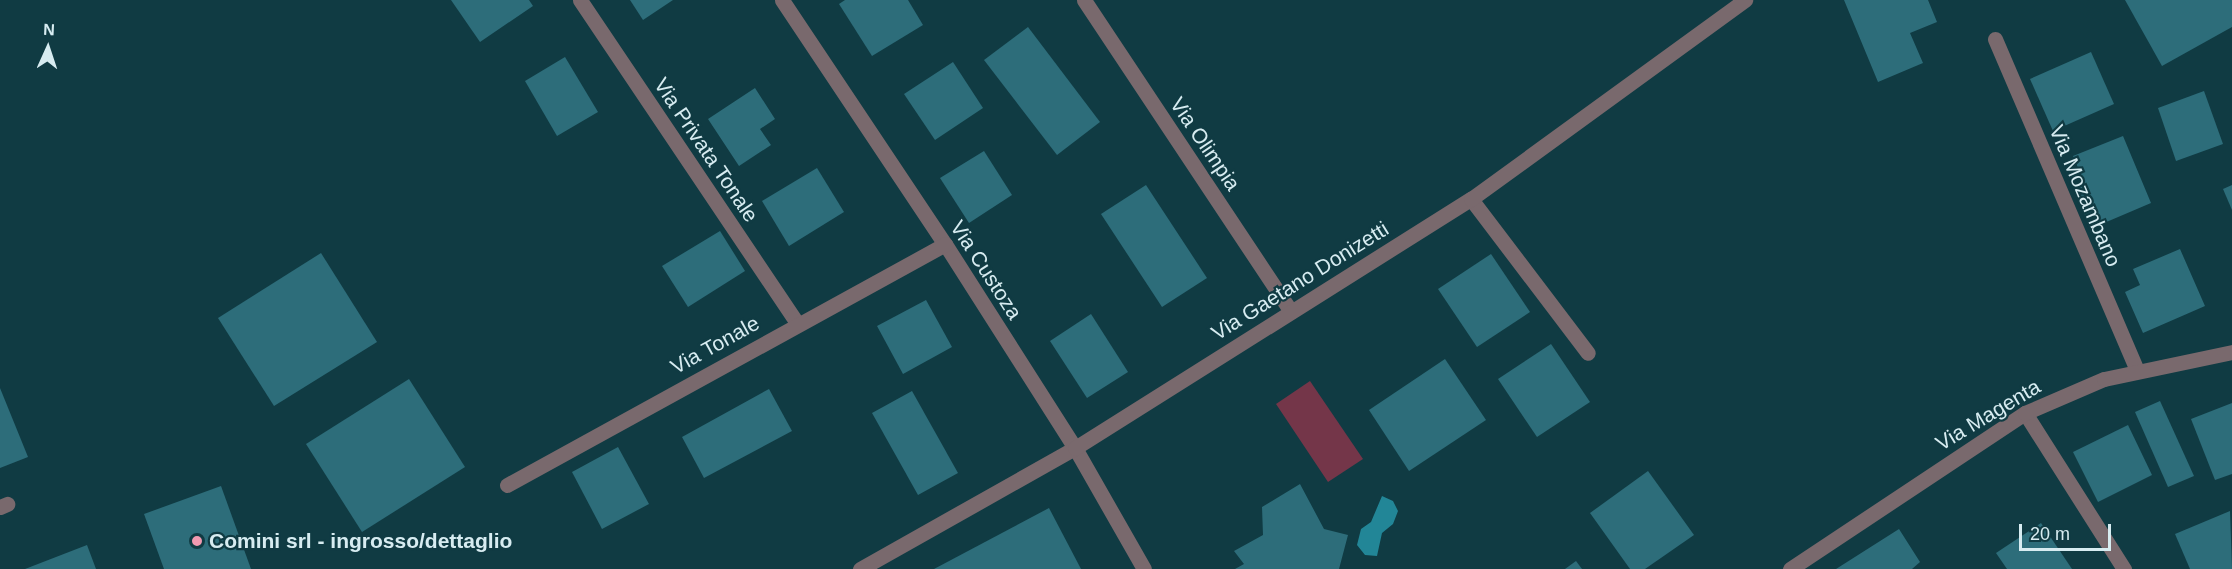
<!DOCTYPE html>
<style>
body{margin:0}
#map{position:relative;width:2232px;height:569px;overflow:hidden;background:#103b43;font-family:Arial,sans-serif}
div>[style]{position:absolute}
.green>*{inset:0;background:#743649}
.water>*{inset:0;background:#228697}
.building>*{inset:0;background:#2d6d7a}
.service>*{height:15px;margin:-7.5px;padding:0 7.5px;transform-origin:7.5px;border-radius:7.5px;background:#79696d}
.minor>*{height:15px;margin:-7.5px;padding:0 7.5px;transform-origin:7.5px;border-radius:7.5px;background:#79696d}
.tertiary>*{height:15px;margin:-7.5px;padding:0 7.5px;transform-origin:7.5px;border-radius:7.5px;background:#79696d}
.dots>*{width:16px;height:16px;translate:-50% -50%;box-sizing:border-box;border:3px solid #103b43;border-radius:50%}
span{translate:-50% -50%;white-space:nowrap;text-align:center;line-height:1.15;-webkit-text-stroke:4.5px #103b43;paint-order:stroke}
.street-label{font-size:21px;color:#d7ecf1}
.poi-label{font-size:21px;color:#d7ecf1;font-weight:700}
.left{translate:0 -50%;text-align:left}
.north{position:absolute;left:18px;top:18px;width:60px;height:60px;-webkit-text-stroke:4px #103b43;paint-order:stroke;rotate:3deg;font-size:16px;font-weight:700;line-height:24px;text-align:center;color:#d7ecf1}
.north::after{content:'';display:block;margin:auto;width:21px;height:27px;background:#d7ecf1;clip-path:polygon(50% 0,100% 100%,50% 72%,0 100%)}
.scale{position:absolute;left:2019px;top:524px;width:92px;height:27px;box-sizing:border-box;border:3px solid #d7ecf1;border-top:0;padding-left:8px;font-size:18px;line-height:21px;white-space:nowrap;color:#d7ecf1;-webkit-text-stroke:4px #103b43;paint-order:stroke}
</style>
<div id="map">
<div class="green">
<i style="clip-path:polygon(1310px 381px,1363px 459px,1328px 482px,1276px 404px)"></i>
</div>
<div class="water">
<i style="clip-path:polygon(1382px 496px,1393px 501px,1398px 511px,1393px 524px,1382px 533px,1377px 556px,1365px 555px,1357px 545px,1361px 529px,1371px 522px)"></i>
</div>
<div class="building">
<i style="clip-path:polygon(451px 0,529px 0,533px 6px,480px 42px)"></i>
<i style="clip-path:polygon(630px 0,673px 0,643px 20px)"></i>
<i style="clip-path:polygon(845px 0,908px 0,923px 25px,872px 56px,839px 4px)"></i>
<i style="clip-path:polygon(1844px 0,1928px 0,1937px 22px,1910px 33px,1923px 63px,1878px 82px)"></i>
<i style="clip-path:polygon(2125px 0,2232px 0,2232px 27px,2162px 66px)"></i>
<i style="clip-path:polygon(1028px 27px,1100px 122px,1057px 155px,984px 60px)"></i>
<i style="clip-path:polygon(2091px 52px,2114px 104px,2053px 131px,2030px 79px)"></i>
<i style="clip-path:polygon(565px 57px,598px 112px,557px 136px,525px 81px)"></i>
<i style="clip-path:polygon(953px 62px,983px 108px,935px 140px,904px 94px)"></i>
<i style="clip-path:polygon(755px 88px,775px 119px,760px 129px,771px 145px,739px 166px,708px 119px)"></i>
<i style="clip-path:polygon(2204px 91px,2223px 144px,2176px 161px,2158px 108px)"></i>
<i style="clip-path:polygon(2123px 136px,2151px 203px,2090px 229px,2073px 187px,2084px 182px,2073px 156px)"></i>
<i style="clip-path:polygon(984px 151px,1012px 195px,969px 223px,940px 178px)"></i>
<i style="clip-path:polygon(817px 168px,844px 212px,789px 246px,762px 201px)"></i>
<i style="clip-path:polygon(1146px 185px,1207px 278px,1162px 307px,1101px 214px)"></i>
<i style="clip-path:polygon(2232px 185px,2232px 210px,2223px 189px)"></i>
<i style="clip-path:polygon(720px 231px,745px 271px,688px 307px,662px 266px)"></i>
<i style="clip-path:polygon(2180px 249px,2205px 306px,2143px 333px,2125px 292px,2140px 285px,2133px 269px)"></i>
<i style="clip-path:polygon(321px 253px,377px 342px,274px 406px,218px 318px)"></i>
<i style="clip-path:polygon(1491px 254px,1530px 312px,1477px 347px,1438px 289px)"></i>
<i style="clip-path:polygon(926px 300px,952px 347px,903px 374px,877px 326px)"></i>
<i style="clip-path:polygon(1091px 314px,1128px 372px,1087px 398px,1050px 341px)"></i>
<i style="clip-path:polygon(1551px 344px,1590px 402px,1537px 437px,1498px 379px)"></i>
<i style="clip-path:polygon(1445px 359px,1486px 420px,1409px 471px,1369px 410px)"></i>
<i style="clip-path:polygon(409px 379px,465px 467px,362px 532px,306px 444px)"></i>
<i style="clip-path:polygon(0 388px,28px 457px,0 468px)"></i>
<i style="clip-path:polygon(769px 389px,792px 431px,704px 478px,682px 437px)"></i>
<i style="clip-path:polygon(912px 391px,958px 473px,918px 495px,872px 413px)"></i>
<i style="clip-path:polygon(2160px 401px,2194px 476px,2168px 487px,2135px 412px)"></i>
<i style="clip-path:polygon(2232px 403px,2232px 474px,2215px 480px,2191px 419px)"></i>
<i style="clip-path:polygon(2128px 425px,2152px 475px,2098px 502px,2073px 452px)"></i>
<i style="clip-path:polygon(618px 447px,649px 504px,602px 529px,572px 472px)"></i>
<i style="clip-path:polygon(1648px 471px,1694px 535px,1645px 569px,1630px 569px,1590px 513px)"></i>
<i style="clip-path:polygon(1300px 484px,1324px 529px,1348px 535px,1339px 569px,1235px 569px,1244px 564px,1234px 551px,1263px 535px,1262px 507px)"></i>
<i style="clip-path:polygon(221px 486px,251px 569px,164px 569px,144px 514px)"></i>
<i style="clip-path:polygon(1049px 508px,1081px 569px,934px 569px)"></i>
<i style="clip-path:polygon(2230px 511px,2232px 569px,2190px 569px,2175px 534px)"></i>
<i style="clip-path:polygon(2041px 523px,2072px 569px,2007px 569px,1996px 553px)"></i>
<i style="clip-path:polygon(1899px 529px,1920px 562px,1912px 569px,1830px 569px,1836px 569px)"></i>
<i style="clip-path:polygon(87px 545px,96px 569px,25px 569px)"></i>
<i style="clip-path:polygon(1576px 561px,1582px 569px,1565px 569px)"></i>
</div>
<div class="service">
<i style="left:1471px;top:199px;width:193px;rotate:52.8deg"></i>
</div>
<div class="minor">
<i style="left:580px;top:0;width:389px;rotate:56.1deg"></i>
<i style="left:782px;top:0;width:293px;rotate:56.3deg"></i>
<i style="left:945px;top:244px;width:242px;rotate:57.5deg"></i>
<i style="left:1075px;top:448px;width:139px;rotate:60.3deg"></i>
<i style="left:1084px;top:0;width:374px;rotate:56.4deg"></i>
<i style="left:1995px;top:39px;width:360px;rotate:66.8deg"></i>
<i style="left:2025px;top:413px;width:185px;rotate:57.6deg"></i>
<i style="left:507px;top:485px;width:500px;rotate:-28.8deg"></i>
<i style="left:0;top:507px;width:8px;rotate:-23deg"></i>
<i style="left:1790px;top:569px;width:282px;rotate:-33.6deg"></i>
<i style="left:2025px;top:413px;width:86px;rotate:-23.3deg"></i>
<i style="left:2104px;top:379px;width:131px;rotate:-11.9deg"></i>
</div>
<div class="tertiary">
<i style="left:860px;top:569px;width:247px;rotate:-29.4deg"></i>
<i style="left:1075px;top:448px;width:468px;rotate:-32.2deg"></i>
<i style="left:1471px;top:199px;width:339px;rotate:-36deg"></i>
</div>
<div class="dots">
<i style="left:197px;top:541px;background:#f19ab1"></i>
</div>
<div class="street-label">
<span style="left:1205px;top:144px;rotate:56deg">Via Olimpia</span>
<span style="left:706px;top:150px;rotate:56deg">Via Privata Tonale</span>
<span style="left:2085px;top:196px;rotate:67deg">Via Mozambano</span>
<span style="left:986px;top:270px;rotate:57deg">Via Custoza</span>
<span style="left:1300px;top:281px;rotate:-32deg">Via Gaetano Donizetti</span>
<span style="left:715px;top:345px;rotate:-29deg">Via Tonale</span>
<span style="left:1988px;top:415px;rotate:-31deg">Via Magenta</span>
</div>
<div class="poi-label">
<span class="left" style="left:209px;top:541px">Comini srl - ingrosso/dettaglio</span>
</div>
<div class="north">N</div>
<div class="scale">20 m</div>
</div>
